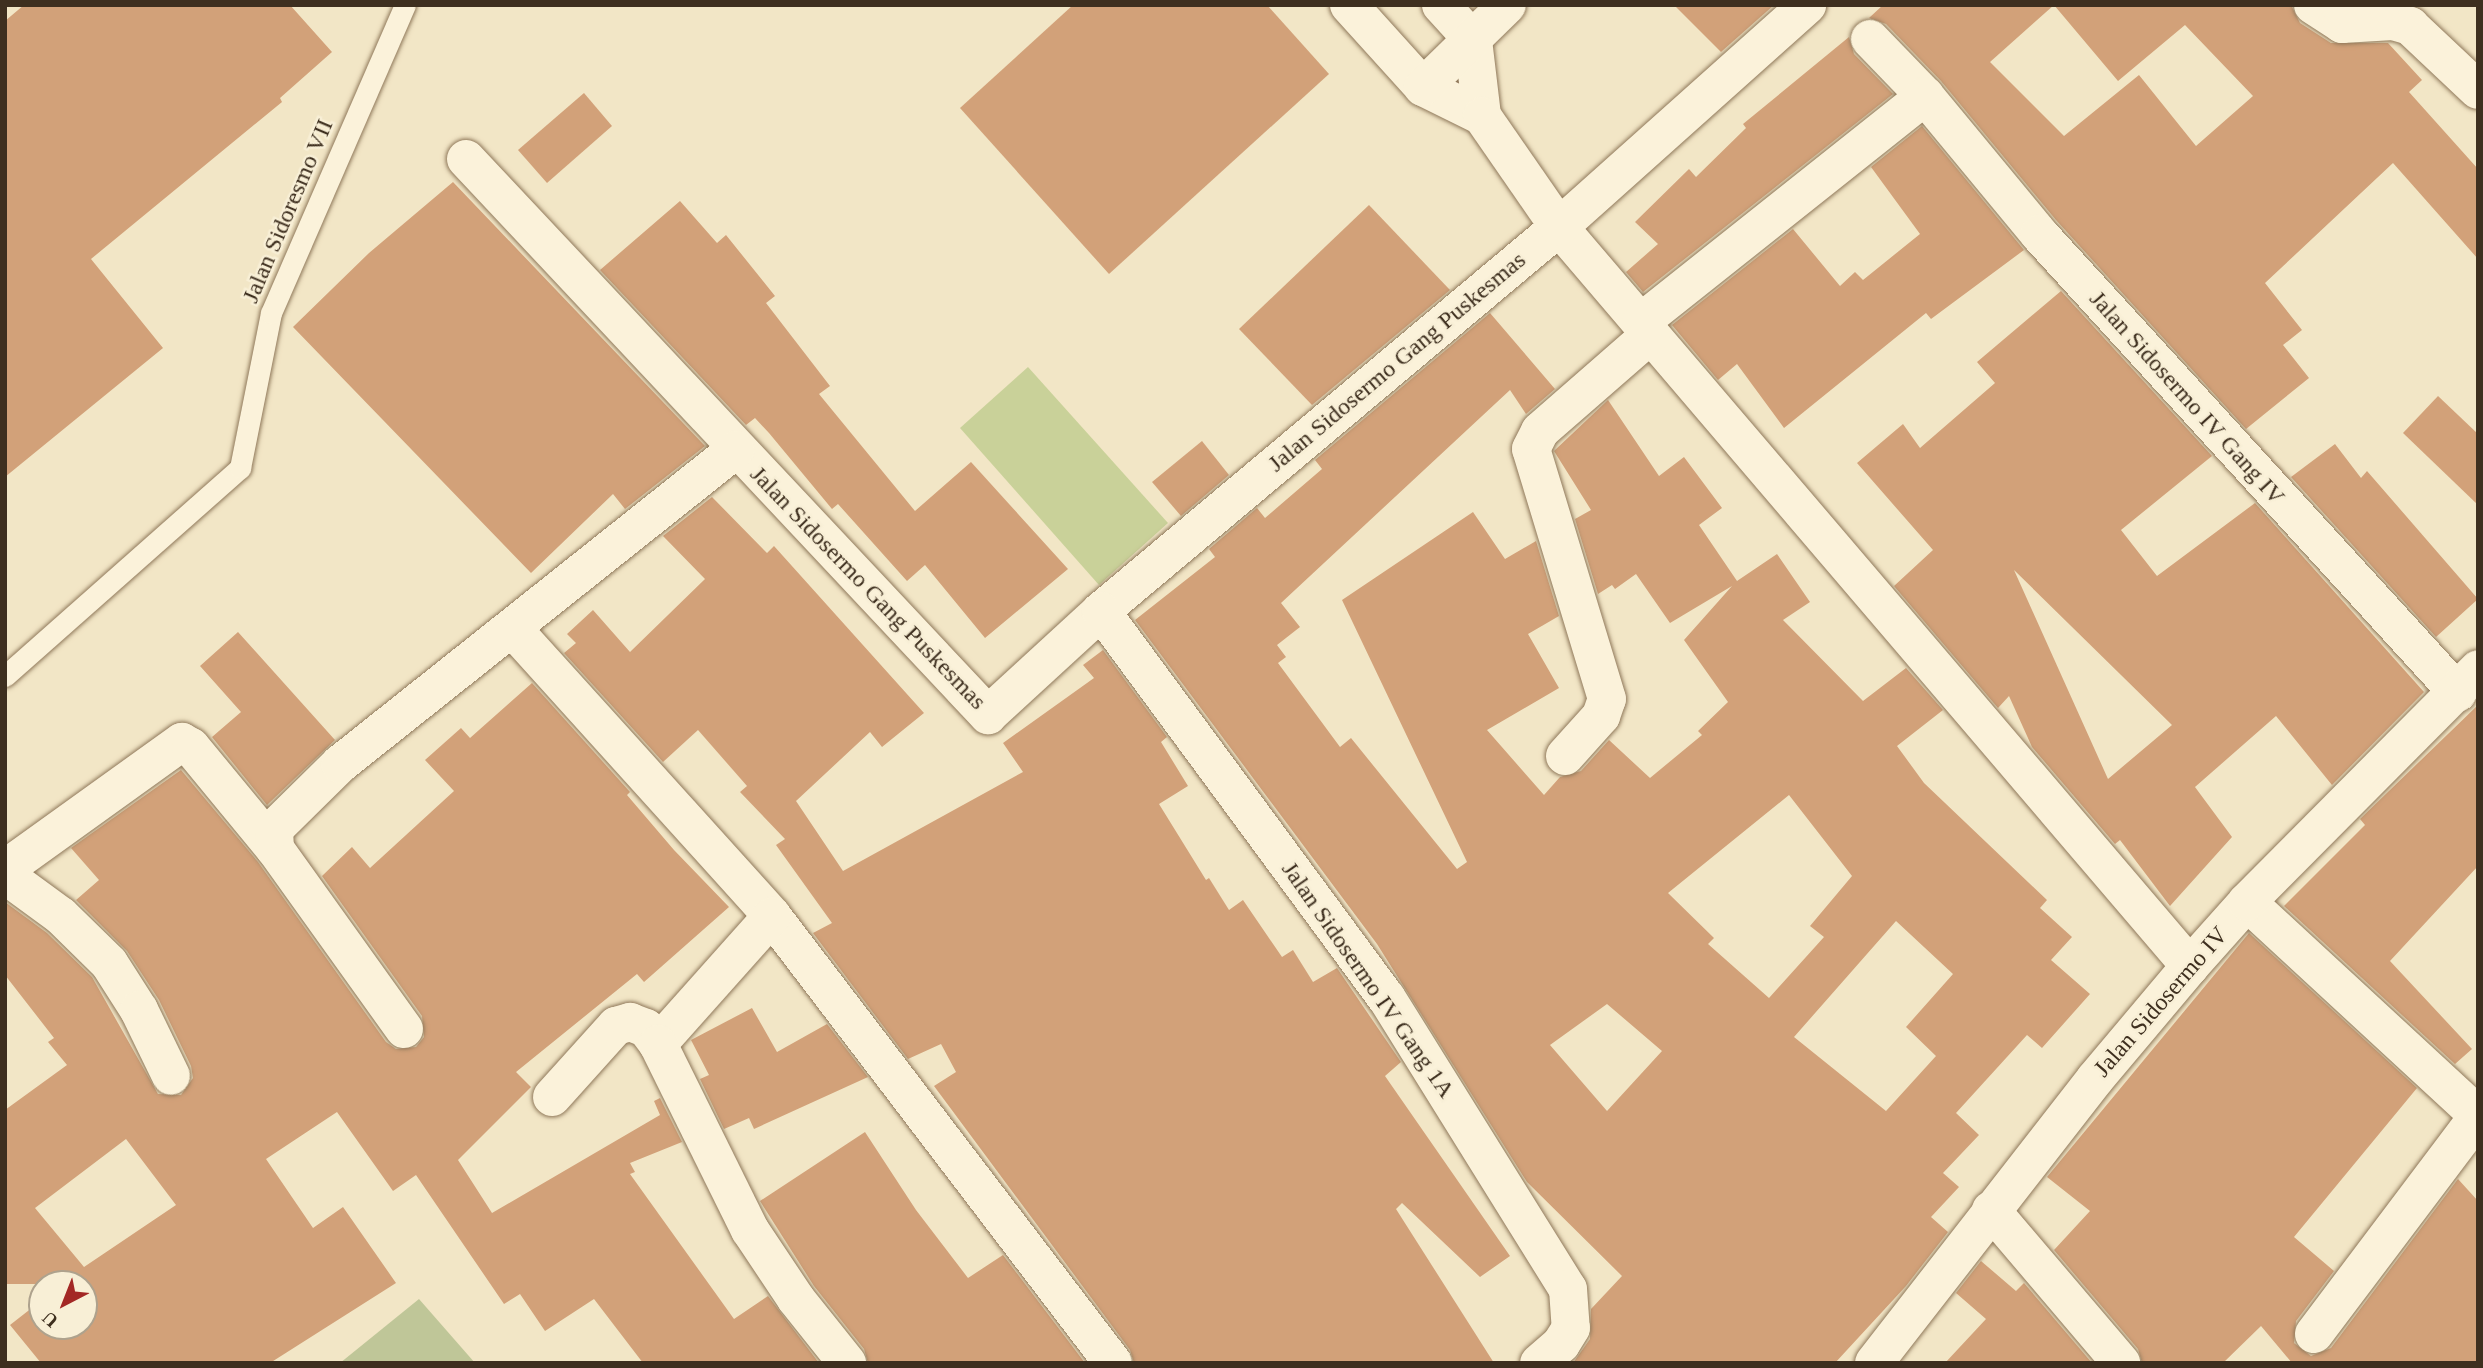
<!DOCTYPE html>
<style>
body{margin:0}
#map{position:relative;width:2483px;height:1368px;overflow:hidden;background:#f2e6c6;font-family:Georgia,serif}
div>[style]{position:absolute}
.green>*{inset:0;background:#c9d199}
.cemetery>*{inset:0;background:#bfc698}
.building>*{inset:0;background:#d2a179}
.roads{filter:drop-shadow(0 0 2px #8f785a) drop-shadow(0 0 2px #8f785a)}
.lane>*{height:21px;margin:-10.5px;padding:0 10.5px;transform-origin:10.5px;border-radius:10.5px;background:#fbf2da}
.street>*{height:38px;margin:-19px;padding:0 19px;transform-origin:19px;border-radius:19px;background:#fbf2da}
span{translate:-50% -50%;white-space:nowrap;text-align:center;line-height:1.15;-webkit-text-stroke:5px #f8efd6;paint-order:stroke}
.street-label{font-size:24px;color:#3e2f1f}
.frame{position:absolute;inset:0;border:7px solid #3e2f1f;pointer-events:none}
.north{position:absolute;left:28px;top:1270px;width:70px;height:70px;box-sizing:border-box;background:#f8efd6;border:2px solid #aea28d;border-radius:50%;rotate:222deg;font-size:19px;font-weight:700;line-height:28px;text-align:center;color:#3e2f1f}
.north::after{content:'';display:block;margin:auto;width:24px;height:32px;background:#a32825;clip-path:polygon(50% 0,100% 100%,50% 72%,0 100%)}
</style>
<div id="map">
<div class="green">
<i style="clip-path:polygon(1028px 367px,1168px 523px,1099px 585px,960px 428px)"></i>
</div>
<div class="cemetery">
<i style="clip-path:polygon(419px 1299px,475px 1363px,340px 1363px)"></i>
</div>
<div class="building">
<i style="clip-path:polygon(24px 5px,290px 5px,332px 52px,280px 98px,282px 102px,91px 259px,163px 348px,5px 477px,5px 21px)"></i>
<i style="clip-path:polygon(1073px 5px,1267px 5px,1329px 74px,1109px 274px,960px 108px)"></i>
<i style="clip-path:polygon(1674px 5px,1774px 5px,1721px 52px)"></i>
<i style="clip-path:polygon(1883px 5px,2054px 5px,1990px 62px,2064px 136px,2139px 75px,2196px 146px,2253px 96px,2185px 25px,2118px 81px,2054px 5px,2291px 5px,2300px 23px,2331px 43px,2388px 43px,2422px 80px,2409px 92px,2478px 169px,2478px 259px,2393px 163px,2265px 283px,2302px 330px,2283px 345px,2309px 378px,2246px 429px,2056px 220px,1941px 81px,1886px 24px,1869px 18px)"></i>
<i style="clip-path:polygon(1849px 37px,1854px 54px,1893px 94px,1643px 292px,1626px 272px,1658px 244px,1635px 222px,1689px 169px,1696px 177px,1746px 128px,1743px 124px)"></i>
<i style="clip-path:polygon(584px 93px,612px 126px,547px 183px,518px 150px)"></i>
<i style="clip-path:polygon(1922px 126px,2024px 250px,1931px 319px,1926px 313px,1784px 428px,1737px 364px,1718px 380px,1672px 325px,1793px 229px,1840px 286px,1855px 272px,1863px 280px,1920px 234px,1871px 167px)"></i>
<i style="clip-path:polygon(453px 182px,705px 446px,625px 509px,613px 494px,531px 573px,293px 327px,369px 253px)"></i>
<i style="clip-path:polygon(680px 201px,717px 243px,726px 235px,775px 296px,766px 303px,830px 386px,819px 394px,915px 511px,971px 462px,1068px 569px,985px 638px,925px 565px,907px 581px,838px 504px,832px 509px,769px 433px,755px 418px,746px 425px,600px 270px)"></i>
<i style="clip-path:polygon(1369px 205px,1450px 290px,1312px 405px,1239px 329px)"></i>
<i style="clip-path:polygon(evenodd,2061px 291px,2212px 456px,2121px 530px,2157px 576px,2255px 503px,2424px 692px,2332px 785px,2276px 716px,2195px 787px,2232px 837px,2170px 906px,2120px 840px,2115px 844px,2032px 747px,2009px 696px,1998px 708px,1894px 586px,1933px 550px,1857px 463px,1903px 424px,1920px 448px,1995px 383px,1977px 362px,2061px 291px,2014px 570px,2172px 725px,2108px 779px,2014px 570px)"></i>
<i style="clip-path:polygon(evenodd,1490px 313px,1555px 389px,1526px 414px,1510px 390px,1281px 603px,1300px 627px,1277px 645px,1286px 657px,1278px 663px,1340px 747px,1351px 738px,1457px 869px,1467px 862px,1342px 600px,1473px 512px,1505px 559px,1536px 541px,1559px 616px,1528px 634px,1559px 688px,1487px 730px,1544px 795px,1560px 777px,1581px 771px,1609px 740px,1650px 778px,1702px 735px,1698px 731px,1728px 702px,1684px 640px,1732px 586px,1670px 623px,1636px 574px,1615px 589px,1612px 585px,1598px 594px,1575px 519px,1591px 510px,1554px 451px,1608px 400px,1659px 476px,1684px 457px,1722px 508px,1699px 525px,1737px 581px,1777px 554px,1810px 602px,1783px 620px,1863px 701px,1906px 668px,1943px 710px,1897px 746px,1924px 783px,2047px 900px,2040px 908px,2072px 937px,2051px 960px,2090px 994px,2042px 1048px,2027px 1035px,1956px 1113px,1979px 1135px,1943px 1173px,1959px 1187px,1931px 1217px,1948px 1232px,1906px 1286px,1835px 1363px,1573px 1363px,1590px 1339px,1591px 1309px,1622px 1276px,1527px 1182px,1377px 944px,1135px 620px,1215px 557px,1209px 549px,1257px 508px,1265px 518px,1322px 469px,1315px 460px,1490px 313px,1789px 795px,1852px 876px,1810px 926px,1824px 937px,1769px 998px,1708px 944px,1714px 938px,1668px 893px,1789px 795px,1490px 313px,1896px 921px,1953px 974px,1906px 1027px,1936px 1056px,1886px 1111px,1794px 1037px,1896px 921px,1490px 313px,1607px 1004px,1662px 1051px,1607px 1111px,1550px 1045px,1607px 1004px)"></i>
<i style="clip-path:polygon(2438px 396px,2478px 434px,2478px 505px,2403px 433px)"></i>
<i style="clip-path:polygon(1202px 441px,1229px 475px,1181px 516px,1152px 482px)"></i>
<i style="clip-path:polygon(2335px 444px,2361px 478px,2367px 471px,2478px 599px,2436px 637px,2291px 477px)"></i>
<i style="clip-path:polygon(712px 497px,767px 553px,774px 546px,924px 713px,882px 747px,870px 732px,796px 801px,843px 871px,1023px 772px,1003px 743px,1094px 678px,1083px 665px,1103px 650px,1167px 737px,1161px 742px,1188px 786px,1159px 804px,1206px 880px,1209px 878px,1229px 910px,1243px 900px,1282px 957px,1293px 950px,1313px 982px,1337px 968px,1401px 1062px,1385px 1076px,1510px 1256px,1480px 1277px,1402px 1203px,1396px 1209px,1494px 1363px,1134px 1363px,1130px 1350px,934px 1086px,956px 1072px,941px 1044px,908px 1059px,813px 933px,832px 923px,776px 845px,785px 839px,740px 792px,747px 786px,698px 730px,663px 762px,564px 653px,576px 643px,567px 634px,593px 610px,630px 652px,705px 579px,663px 536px)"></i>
<i style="clip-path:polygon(238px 632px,335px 740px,267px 805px,212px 737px,241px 712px,200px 666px)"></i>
<i style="clip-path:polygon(evenodd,532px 683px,630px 792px,627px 795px,674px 850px,729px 907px,644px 982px,637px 974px,516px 1072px,531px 1087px,458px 1160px,492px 1213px,660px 1115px,654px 1101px,660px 1098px,682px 1142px,630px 1163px,635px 1172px,630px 1174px,734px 1319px,768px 1296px,819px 1363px,643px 1363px,594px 1299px,545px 1331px,520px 1294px,504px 1304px,416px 1175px,393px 1191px,337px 1112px,266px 1159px,313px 1228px,343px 1207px,396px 1283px,270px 1363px,41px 1363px,10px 1325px,42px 1300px,42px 1326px,84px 1326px,84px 1284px,5px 1284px,5px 1110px,67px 1065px,48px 1042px,54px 1038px,5px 975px,5px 902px,47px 933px,92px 977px,158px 1094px,181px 1095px,193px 1078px,191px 1066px,159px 1000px,127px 951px,76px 900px,99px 880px,71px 848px,181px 770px,258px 862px,386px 1042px,396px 1049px,416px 1047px,424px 1037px,422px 1016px,322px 876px,352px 847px,370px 868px,454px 791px,425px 760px,461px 728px,470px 738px,532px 683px,126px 1139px,176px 1205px,84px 1267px,35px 1208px,126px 1139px)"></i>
<i style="clip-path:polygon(2478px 705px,2478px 866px,2390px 961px,2472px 1049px,2455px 1064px,2284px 906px,2365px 825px,2360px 819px)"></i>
<i style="clip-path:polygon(2249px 933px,2417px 1088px,2294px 1237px,2334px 1271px,2296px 1321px,2294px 1343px,2311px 1356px,2331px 1348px,2458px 1179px,2478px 1201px,2478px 1363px,2292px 1363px,2261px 1326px,2223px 1363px,2142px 1363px,2138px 1349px,2054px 1250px,2090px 1211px,2047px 1177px)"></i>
<i style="clip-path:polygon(752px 1008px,777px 1052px,827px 1024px,868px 1077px,754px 1129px,749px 1118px,724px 1129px,700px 1079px,709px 1075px,691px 1040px)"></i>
<i style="clip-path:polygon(865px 1132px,916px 1210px,968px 1278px,1003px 1255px,1085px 1363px,868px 1363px,864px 1349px,814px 1286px,760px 1201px)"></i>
<i style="clip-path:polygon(1981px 1261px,2016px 1291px,2024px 1283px,2092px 1363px,1945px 1363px,1986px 1319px,1956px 1293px)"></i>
</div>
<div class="roads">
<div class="lane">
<i style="left:5px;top:676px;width:314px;rotate:-41.5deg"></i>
<i style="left:240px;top:468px;width:158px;rotate:-78.7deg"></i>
<i style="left:271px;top:313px;width:336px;rotate:-66.5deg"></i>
</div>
<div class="street">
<i style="left:1349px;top:5px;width:110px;rotate:47.9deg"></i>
<i style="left:1423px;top:87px;width:66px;rotate:26.2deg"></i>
<i style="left:1441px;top:5px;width:47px;rotate:47.6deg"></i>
<i style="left:1473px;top:40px;width:77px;rotate:83.2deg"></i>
<i style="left:1482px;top:116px;width:135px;rotate:55.3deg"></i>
<i style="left:1559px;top:227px;width:972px;rotate:49.51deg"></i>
<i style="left:2313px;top:5px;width:35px;rotate:33deg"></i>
<i style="left:2342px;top:24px;width:51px;rotate:-3.4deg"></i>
<i style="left:2393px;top:21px;width:18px;rotate:16deg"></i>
<i style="left:2410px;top:26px;width:93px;rotate:43.3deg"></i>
<i style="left:1870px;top:39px;width:79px;rotate:46deg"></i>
<i style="left:1925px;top:96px;width:179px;rotate:50.4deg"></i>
<i style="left:2039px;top:234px;width:621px;rotate:47.61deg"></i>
<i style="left:1423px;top:87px;width:117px;rotate:-44.3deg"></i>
<i style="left:466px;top:159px;width:763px;rotate:46.81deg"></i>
<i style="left:988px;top:715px;width:154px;rotate:-42.6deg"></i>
<i style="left:1101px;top:611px;width:598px;rotate:-39.98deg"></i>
<i style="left:1559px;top:227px;width:333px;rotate:-41.8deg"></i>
<i style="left:1641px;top:322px;width:363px;rotate:-38.5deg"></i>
<i style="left:1101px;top:611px;width:480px;rotate:53.6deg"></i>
<i style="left:1386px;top:997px;width:344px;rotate:58.1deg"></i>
<i style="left:1568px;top:1289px;width:39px;rotate:86deg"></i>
<i style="left:1571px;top:1328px;width:19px;rotate:122deg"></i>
<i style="left:1561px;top:1344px;width:29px;rotate:139deg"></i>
<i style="left:513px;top:629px;width:387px;rotate:47.9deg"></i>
<i style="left:772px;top:916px;width:562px;rotate:52.66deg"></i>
<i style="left:1565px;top:756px;width:54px;rotate:-48deg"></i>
<i style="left:1601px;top:716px;width:18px;rotate:-71deg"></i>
<i style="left:1607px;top:699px;width:261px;rotate:-106.9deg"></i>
<i style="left:1531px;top:449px;width:20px;rotate:-63deg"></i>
<i style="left:1540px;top:431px;width:147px;rotate:-41.1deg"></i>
<i style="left:5px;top:869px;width:218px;rotate:-35.7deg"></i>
<i style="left:182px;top:742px;width:10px;rotate:29deg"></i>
<i style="left:191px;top:747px;width:132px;rotate:50.5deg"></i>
<i style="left:5px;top:875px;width:69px;rotate:36.2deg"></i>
<i style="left:61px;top:916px;width:67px;rotate:44.4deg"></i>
<i style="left:109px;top:963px;width:56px;rotate:57.4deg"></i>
<i style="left:139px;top:1010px;width:73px;rotate:64.1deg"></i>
<i style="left:2247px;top:902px;width:314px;rotate:42.7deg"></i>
<i style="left:404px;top:1029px;width:221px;rotate:-125.6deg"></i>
<i style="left:275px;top:849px;width:20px;rotate:-93deg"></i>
<i style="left:274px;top:829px;width:93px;rotate:-44.6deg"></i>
<i style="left:340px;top:764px;width:505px;rotate:-38.48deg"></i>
<i style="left:658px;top:1044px;width:171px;rotate:-48.3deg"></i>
<i style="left:552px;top:1097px;width:96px;rotate:-48deg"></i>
<i style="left:616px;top:1026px;width:15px;rotate:-16deg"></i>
<i style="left:630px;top:1022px;width:17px;rotate:21deg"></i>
<i style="left:646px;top:1028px;width:20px;rotate:53deg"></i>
<i style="left:658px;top:1044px;width:208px;rotate:63.7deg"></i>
<i style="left:750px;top:1230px;width:83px;rotate:56.3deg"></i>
<i style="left:796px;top:1299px;width:82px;rotate:51.4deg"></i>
<i style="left:1991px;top:1210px;width:201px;rotate:49.6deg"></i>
<i style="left:2314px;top:1334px;width:273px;rotate:-53deg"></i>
<i style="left:1874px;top:1363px;width:360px;rotate:-52.1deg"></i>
<i style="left:2095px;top:1079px;width:148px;rotate:-49.9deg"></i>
<i style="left:2190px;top:966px;width:86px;rotate:-48.3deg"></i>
<i style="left:2247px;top:902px;width:328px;rotate:-45.2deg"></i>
</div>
</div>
<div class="street-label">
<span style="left:288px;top:211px;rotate:-67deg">Jalan Sidoresmo VII</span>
<span style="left:1397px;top:362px;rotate:-40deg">Jalan Sidosermo Gang Puskesmas</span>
<span style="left:2187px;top:398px;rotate:48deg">Jalan Sidosermo IV Gang IV</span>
<span style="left:868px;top:588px;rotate:46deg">Jalan Sidosermo Gang Puskesmas</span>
<span style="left:1368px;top:980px;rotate:55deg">Jalan Sidosermo IV Gang 1A</span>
<span style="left:2161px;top:1002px;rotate:-49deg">Jalan Sidosermo IV</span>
</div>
<div class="frame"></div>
<div class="north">U</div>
</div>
